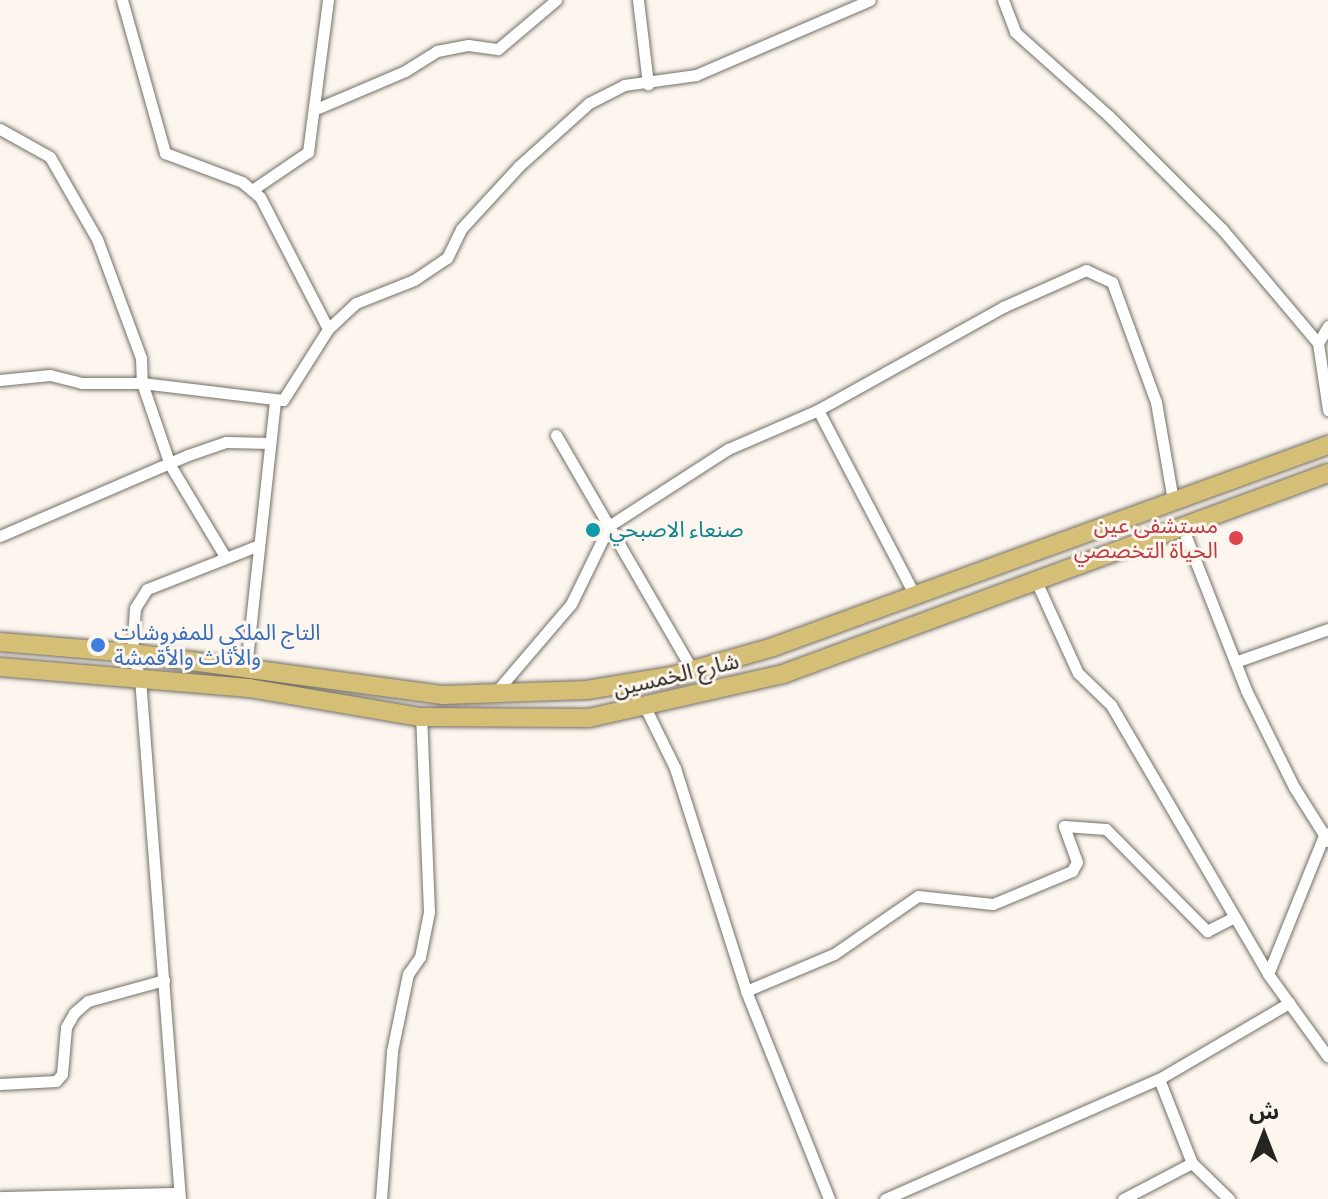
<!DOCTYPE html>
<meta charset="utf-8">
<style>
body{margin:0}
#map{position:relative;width:1328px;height:1199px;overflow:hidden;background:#fcf6ee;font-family:"PT Sans Narrow","Noto Sans Arabic",sans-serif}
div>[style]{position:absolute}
.roads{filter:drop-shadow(0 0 2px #736f67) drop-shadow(0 0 2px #736f67)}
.minor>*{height:11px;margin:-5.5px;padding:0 5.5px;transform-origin:5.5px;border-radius:5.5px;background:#fff}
.primary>*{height:18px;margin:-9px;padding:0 9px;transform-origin:9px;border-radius:9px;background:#d5be75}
.dots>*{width:22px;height:22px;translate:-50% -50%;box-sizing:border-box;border:4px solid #fcf6ee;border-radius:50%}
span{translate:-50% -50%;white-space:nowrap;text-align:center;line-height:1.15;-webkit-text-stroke:6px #fcf6ee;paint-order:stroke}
.health-label{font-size:22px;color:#be3a42}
.right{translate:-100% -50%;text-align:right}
.culture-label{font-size:22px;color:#0d838f}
.left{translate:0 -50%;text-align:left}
.shop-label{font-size:22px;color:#366cbe}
.street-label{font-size:22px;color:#262421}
.north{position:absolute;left:1224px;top:1095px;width:80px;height:80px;-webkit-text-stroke:6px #fcf6ee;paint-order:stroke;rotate:0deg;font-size:22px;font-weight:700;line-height:32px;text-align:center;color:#262421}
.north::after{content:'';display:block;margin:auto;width:28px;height:36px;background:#262421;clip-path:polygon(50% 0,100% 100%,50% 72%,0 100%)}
</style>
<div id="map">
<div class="roads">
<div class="minor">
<i style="left:122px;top:0;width:159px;rotate:74.3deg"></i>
<i style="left:165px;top:153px;width:82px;rotate:20.6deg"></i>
<i style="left:242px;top:182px;width:23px;rotate:40deg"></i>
<i style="left:260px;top:197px;width:148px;rotate:62.7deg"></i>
<i style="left:638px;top:0;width:85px;rotate:83.2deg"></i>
<i style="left:1003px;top:0;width:34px;rotate:69deg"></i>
<i style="left:1015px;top:32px;width:126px;rotate:41.8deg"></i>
<i style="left:1109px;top:116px;width:160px;rotate:45deg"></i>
<i style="left:1222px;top:229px;width:149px;rotate:49.9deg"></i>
<i style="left:316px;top:109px;width:97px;rotate:-23.1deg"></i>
<i style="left:405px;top:71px;width:38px;rotate:-32deg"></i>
<i style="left:437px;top:51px;width:32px;rotate:-11deg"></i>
<i style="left:468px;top:45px;width:30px;rotate:8deg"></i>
<i style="left:498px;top:49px;width:76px;rotate:-40.2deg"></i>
<i style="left:0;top:129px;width:57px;rotate:29.2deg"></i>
<i style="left:50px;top:157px;width:95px;rotate:60.2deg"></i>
<i style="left:97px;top:239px;width:127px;rotate:69.7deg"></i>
<i style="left:141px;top:358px;width:25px;rotate:88deg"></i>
<i style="left:142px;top:383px;width:87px;rotate:71.1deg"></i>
<i style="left:170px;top:465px;width:105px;rotate:59deg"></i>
<i style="left:252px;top:190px;width:68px;rotate:-34.2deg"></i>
<i style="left:308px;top:152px;width:153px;rotate:-82.5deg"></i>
<i style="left:1328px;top:326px;width:20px;rotate:120deg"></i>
<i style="left:1318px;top:343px;width:68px;rotate:81.5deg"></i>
<i style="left:0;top:380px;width:50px;rotate:-5.7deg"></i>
<i style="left:50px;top:375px;width:33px;rotate:14deg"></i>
<i style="left:82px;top:383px;width:60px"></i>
<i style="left:142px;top:383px;width:142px;rotate:6.9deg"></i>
<i style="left:283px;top:400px;width:84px;rotate:-57.6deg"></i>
<i style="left:328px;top:329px;width:38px;rotate:-43deg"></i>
<i style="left:356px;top:303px;width:62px;rotate:-21.6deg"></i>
<i style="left:414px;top:280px;width:40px;rotate:-34deg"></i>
<i style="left:447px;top:258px;width:32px;rotate:-64deg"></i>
<i style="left:461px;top:229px;width:86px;rotate:-47.4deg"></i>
<i style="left:519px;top:166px;width:94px;rotate:-42deg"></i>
<i style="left:589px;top:103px;width:39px;rotate:-27deg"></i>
<i style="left:624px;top:85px;width:73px;rotate:-7.9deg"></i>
<i style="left:696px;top:75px;width:189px;rotate:-23.3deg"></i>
<i style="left:818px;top:410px;width:208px;rotate:62.4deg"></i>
<i style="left:556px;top:435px;width:272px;rotate:59.9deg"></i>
<i style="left:1181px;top:524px;width:178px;rotate:68.6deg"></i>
<i style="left:1246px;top:690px;width:108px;rotate:63.7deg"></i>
<i style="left:1294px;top:787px;width:64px;rotate:57.8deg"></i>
<i style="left:0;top:536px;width:205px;rotate:-23.3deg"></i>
<i style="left:188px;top:455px;width:40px;rotate:-18.9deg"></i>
<i style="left:226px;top:442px;width:44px;rotate:1.3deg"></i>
<i style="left:1036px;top:581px;width:101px;rotate:65.5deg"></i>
<i style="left:1078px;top:673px;width:46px;rotate:44.1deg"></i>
<i style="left:1111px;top:705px;width:311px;rotate:59.7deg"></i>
<i style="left:1235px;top:662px;width:99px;rotate:-19.5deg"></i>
<i style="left:246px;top:668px;width:268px;rotate:-83.8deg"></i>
<i style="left:495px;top:693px;width:117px;rotate:-49.5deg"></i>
<i style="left:571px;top:604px;width:87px;rotate:-64deg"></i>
<i style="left:609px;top:526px;width:142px;rotate:-32.9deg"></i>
<i style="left:728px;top:449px;width:98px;rotate:-23.4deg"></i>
<i style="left:818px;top:410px;width:212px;rotate:-29.1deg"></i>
<i style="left:1003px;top:307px;width:91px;rotate:-24deg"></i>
<i style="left:1086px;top:270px;width:29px;rotate:25deg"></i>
<i style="left:1112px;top:282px;width:128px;rotate:69.9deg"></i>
<i style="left:1156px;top:402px;width:99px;rotate:80.2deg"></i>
<i style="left:646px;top:709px;width:66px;rotate:63.8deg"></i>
<i style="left:675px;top:768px;width:234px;rotate:72.3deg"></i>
<i style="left:746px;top:991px;width:95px;rotate:-22.8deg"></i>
<i style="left:834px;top:954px;width:102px;rotate:-34.6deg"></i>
<i style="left:918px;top:896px;width:75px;rotate:6.1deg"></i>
<i style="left:993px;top:904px;width:86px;rotate:-22.7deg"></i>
<i style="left:1072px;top:871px;width:10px;rotate:-61deg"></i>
<i style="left:1077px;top:862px;width:38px;rotate:-110deg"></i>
<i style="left:1064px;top:826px;width:42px;rotate:4.1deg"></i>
<i style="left:1106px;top:829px;width:144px;rotate:45.3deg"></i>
<i style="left:1207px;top:931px;width:31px;rotate:-27deg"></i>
<i style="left:1325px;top:833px;width:152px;rotate:112deg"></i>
<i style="left:1268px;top:974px;width:102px;rotate:54.1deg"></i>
<i style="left:746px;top:991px;width:224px;rotate:68.2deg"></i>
<i style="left:1159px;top:1079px;width:151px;rotate:-30.3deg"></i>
<i style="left:0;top:1084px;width:56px;rotate:-3.1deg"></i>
<i style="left:56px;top:1081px;width:9px;rotate:-49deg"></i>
<i style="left:62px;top:1074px;width:47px;rotate:-85.1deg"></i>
<i style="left:66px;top:1027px;width:16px;rotate:-60deg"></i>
<i style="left:74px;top:1013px;width:18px;rotate:-41deg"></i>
<i style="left:88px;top:1001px;width:79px;rotate:-15.4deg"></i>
<i style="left:0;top:1197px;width:179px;rotate:-1.3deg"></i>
<i style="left:180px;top:1199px;width:523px;rotate:-94.39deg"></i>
<i style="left:140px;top:678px;width:26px;rotate:-108deg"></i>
<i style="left:132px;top:653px;width:45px;rotate:-86.2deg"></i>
<i style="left:135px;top:608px;width:22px;rotate:-58deg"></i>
<i style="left:147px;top:589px;width:118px;rotate:-21.4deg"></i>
<i style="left:381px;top:1199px;width:148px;rotate:-85.7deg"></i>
<i style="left:392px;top:1051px;width:79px;rotate:-78.3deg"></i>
<i style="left:408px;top:974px;width:21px;rotate:-55deg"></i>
<i style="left:420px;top:957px;width:46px;rotate:-78.7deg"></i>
<i style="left:429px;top:912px;width:195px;rotate:-92.3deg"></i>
<i style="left:885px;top:1199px;width:299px;rotate:-23.7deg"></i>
<i style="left:1159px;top:1079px;width:90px;rotate:68.6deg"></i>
<i style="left:1192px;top:1163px;width:52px;rotate:44.2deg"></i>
<i style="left:1123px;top:1199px;width:78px;rotate:-27.6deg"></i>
</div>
<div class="primary">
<i style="left:0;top:642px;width:132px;rotate:4.8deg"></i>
<i style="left:132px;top:653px;width:314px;rotate:7.7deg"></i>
<i style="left:443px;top:695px;width:144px;rotate:-2deg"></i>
<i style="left:587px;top:690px;width:86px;rotate:-9.4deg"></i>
<i style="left:672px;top:676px;width:105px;rotate:-16deg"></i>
<i style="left:773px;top:647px;width:591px;rotate:-20deg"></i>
<i style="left:0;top:667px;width:250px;rotate:4.8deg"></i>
<i style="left:249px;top:688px;width:174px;rotate:9.6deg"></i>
<i style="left:421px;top:717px;width:168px;rotate:0.3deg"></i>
<i style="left:589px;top:718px;width:199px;rotate:-12.8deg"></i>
<i style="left:783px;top:674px;width:581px;rotate:-20.24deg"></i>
</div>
</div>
<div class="dots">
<i style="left:593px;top:530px;background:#0f9aa8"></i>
<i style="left:1236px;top:538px;background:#e0444e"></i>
<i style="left:98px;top:645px;background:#3f7fe0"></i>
</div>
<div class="health-label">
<span class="right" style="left:1218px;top:538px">مستشفى عين<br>الحياة التخصصي</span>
</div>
<div class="culture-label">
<span class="left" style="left:609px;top:530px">صنعاء الاصبحي</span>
</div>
<div class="shop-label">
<span class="left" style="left:114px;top:645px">التاج الملكي للمفروشات<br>والأثاث والأقمشة</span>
</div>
<div class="street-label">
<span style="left:676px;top:675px;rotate:-13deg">شارع الخمسين</span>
</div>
<div class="north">ش</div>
</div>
